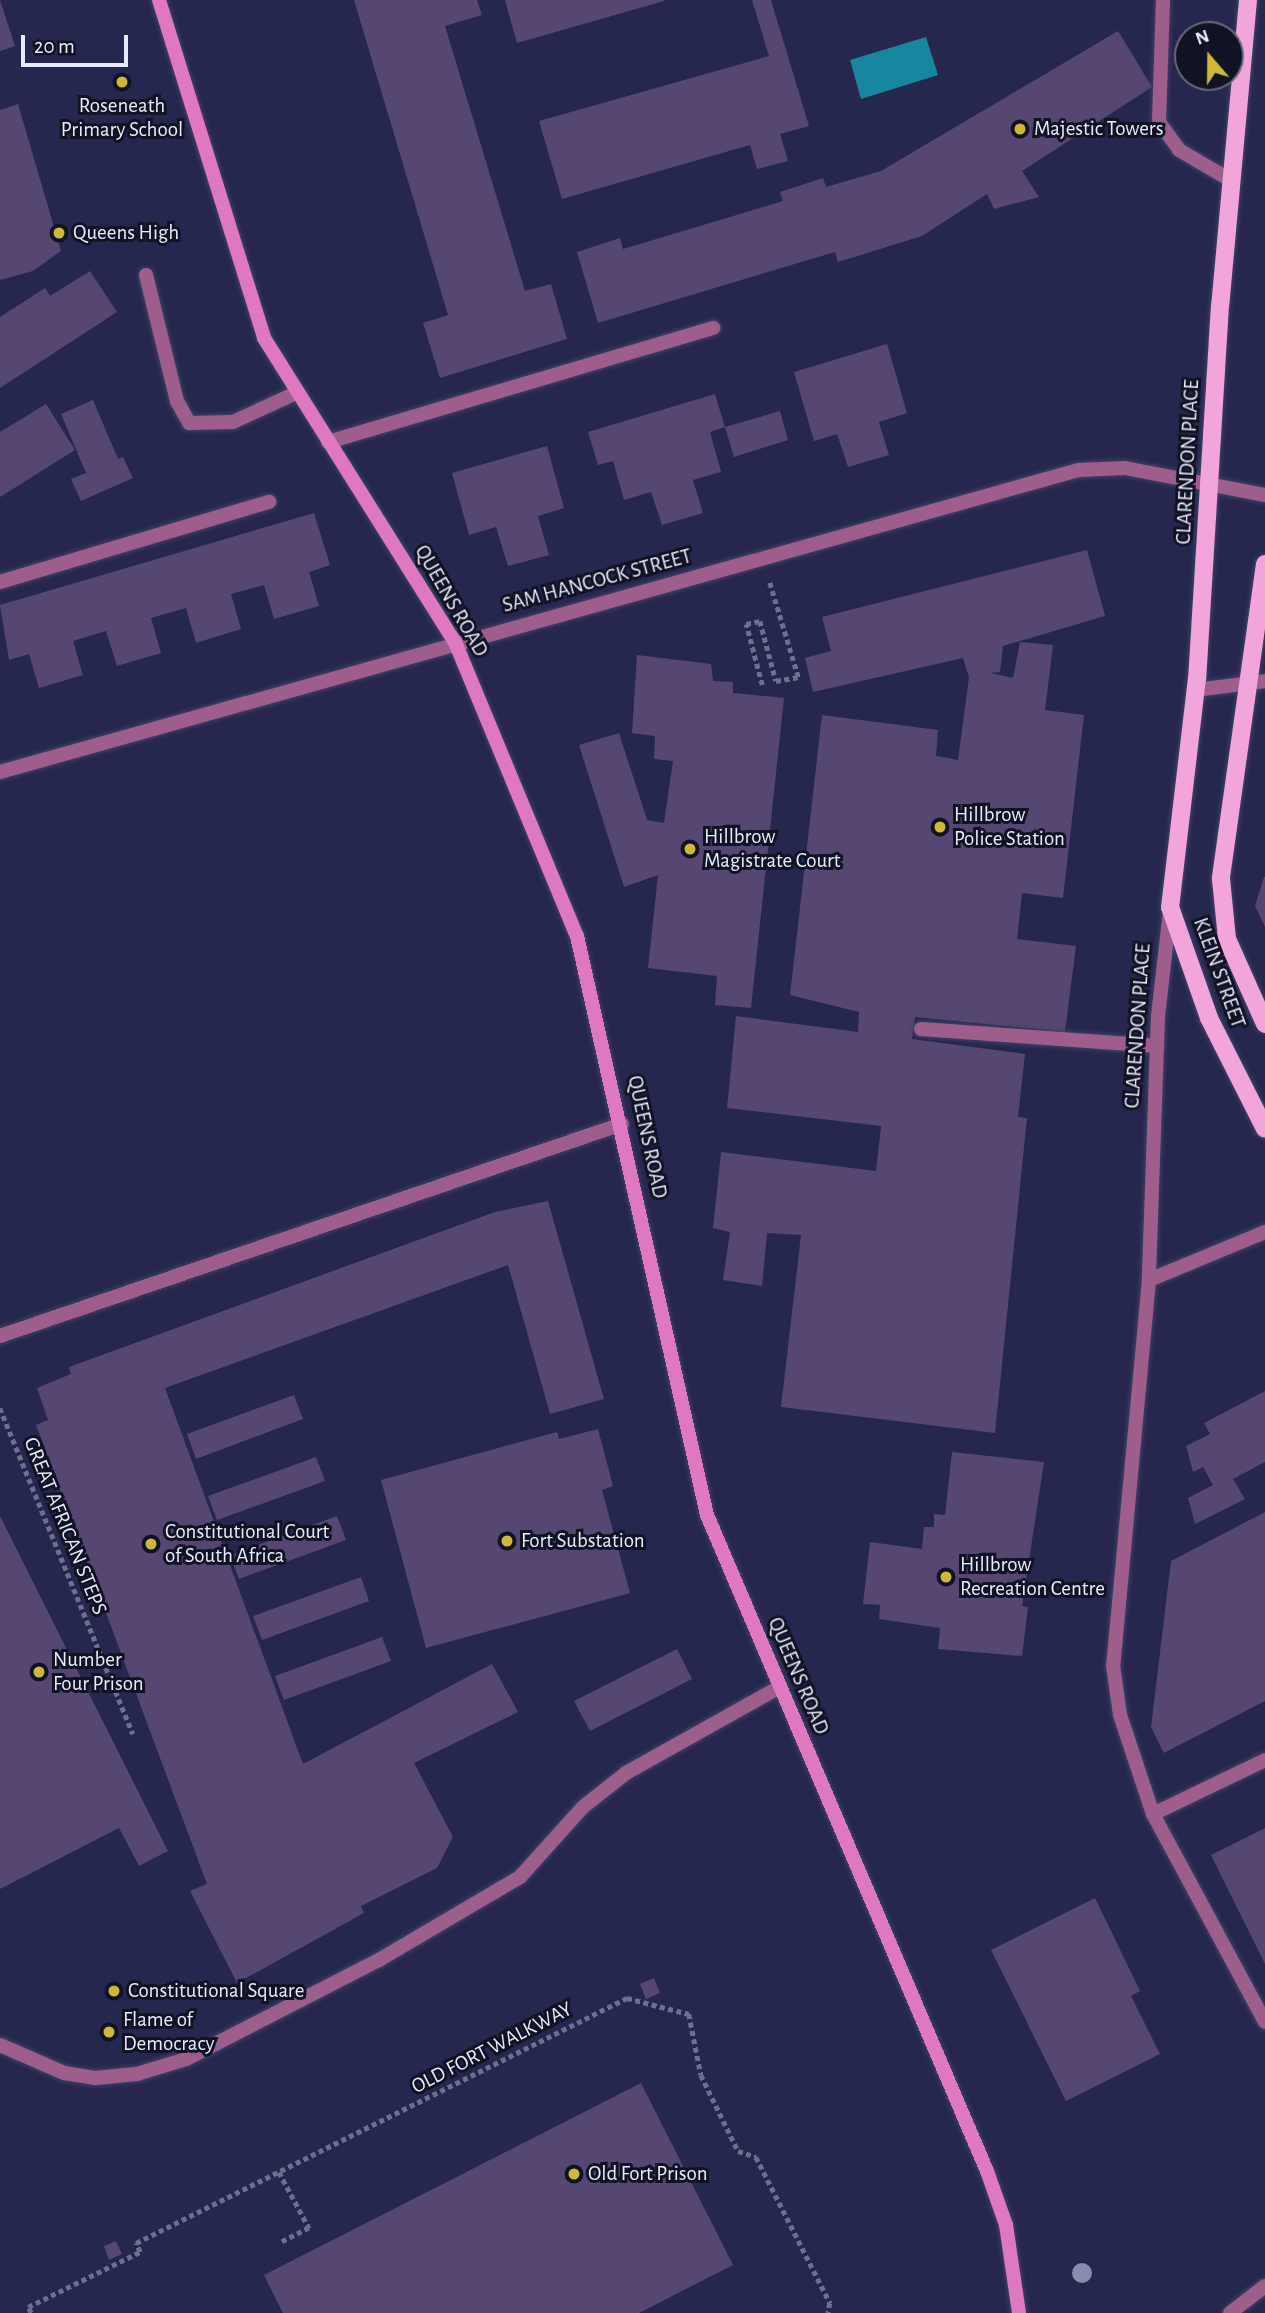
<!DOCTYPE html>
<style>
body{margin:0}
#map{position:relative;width:1265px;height:2313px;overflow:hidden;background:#25274f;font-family:"Alegreya Sans",sans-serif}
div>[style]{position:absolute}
.water>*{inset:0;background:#17869f}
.building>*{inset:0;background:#554772}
.path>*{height:4.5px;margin-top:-2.25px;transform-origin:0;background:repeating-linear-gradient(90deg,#6d6f8e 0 5px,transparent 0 8.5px)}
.roads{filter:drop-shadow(0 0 2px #404267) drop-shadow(0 0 2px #404267)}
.lane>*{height:14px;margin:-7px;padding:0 7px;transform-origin:7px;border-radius:7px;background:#9d5e8b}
.street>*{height:14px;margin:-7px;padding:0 7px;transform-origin:7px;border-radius:7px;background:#9d5e8b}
.secondary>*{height:14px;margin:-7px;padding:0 7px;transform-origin:7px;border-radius:7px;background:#dd78c1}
.primary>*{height:18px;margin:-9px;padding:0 9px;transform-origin:9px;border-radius:9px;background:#f2a5db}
.trees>*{width:20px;height:20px;margin:-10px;border-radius:50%;background:#898cae}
.dots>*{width:19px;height:19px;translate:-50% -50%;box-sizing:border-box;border:4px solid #111324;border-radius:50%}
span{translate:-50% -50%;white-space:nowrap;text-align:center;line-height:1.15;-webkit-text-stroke:6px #111324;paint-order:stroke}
.poi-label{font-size:21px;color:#e8ebfb}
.left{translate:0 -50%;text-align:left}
.street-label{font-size:21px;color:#e8ebfb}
.north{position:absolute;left:1174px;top:21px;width:70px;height:70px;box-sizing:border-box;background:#111324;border:2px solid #67697a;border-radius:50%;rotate:340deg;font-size:19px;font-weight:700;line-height:28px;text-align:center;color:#e8ebfb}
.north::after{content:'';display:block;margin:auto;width:24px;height:32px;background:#cfb837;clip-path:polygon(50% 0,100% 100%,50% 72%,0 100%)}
.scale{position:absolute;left:21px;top:35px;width:107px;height:32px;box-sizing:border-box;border:4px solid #e8ebfb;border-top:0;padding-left:9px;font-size:21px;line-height:24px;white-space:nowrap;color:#e8ebfb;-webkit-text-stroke:5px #111324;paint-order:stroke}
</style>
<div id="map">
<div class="water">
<i style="clip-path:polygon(926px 37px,938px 75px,861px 99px,850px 60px)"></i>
</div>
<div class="building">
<i style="clip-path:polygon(0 0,15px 46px,0 51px)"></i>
<i style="clip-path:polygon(354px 0,477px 0,482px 15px,445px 26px,525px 291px,551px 284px,567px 339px,440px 378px,423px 323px,448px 315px)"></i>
<i style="clip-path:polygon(505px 0,663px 0,664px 1px,517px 43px)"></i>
<i style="clip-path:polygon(752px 0,771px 0,809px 126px,780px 134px,788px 161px,757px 169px,750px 145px,562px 199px,539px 121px,769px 56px)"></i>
<i style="clip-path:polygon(1118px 31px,1152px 87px,1022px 171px,1039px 197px,994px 209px,987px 194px,922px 236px,838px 262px,835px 252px,598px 323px,577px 252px,620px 238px,623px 249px,783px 201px,780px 192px,823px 178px,826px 187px,881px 171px)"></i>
<i style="clip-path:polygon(18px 104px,61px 251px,33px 271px,0 280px,0 110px)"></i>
<i style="clip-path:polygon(90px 271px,117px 312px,0 388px,0 317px,45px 288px,50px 296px)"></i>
<i style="clip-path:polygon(887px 344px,907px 413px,879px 422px,889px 455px,848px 467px,837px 434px,814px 441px,794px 372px)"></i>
<i style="clip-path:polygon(715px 394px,725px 427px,710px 432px,721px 472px,693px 480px,703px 513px,662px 525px,651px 492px,624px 500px,613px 461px,598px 465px,588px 432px)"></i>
<i style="clip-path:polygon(93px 400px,118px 459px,123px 457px,133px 478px,81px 501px,71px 479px,86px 473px,61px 414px)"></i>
<i style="clip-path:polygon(46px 404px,75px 450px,0 497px,0 432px)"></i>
<i style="clip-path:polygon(780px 411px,788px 440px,734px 457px,725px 427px)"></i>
<i style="clip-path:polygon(547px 446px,564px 508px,538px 516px,549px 555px,508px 566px,496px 527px,469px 535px,452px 473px)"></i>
<i style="clip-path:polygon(314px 513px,330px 565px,309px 572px,319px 606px,274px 619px,264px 585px,231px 594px,241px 629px,196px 643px,186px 608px,151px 618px,161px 653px,117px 666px,106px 631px,73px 641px,83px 675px,39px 688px,29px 654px,9px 660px,0 605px)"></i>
<i style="clip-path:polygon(1087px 550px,1105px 616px,1003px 646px,1000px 672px,990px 673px,1013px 678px,1020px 642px,1053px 645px,1045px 710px,1084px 715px,1063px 898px,1022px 893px,1017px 939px,1076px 946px,1065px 1032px,915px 1017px,912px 1039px,1025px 1054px,1018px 1117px,1027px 1118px,995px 1433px,781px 1407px,801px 1235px,767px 1233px,762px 1286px,723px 1280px,730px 1232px,713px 1228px,721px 1152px,876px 1171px,881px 1126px,727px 1108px,736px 1016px,858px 1032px,859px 1012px,790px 995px,822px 715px,938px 730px,936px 756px,958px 760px,969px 677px,963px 658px,813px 692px,805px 658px,831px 651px,822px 617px)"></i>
<i style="clip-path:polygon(637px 655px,711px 664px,713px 681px,733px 682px,733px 693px,784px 698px,751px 1008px,715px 1005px,717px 976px,648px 968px,658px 875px,624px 887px,579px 745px,619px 733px,647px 820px,664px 823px,673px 761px,654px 759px,655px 736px,632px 733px)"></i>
<i style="clip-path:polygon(1264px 877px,1265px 877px,1265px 927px,1255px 906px)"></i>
<i style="clip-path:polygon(548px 1201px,604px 1399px,550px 1414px,508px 1265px,165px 1388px,303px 1764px,492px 1664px,518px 1712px,414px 1763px,453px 1837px,437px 1868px,361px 1906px,364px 1913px,237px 1983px,190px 1891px,207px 1884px,36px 1425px,48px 1420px,37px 1388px,71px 1374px,69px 1367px,495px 1212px)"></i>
<i style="clip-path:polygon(1265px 1391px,1265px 1462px,1233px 1479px,1245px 1499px,1195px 1524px,1188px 1498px,1213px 1485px,1203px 1467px,1193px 1472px,1186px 1446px,1210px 1434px,1204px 1423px)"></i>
<i style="clip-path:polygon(294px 1395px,303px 1419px,196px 1459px,187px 1434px)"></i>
<i style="clip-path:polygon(598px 1429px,613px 1486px,602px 1490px,630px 1593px,426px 1648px,381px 1480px,557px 1432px,559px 1439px)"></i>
<i style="clip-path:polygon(952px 1452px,1044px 1462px,1022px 1606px,1028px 1607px,1022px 1656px,938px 1649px,940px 1628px,879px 1619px,880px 1605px,863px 1604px,870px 1542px,922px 1549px,924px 1527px,934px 1527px,934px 1514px,945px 1515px)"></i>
<i style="clip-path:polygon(316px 1457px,325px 1481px,217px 1520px,208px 1496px)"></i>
<i style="clip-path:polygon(1265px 1512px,1265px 1701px,1164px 1753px,1151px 1727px,1171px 1561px)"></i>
<i style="clip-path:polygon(0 1516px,168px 1851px,139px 1866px,119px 1828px,0 1889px)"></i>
<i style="clip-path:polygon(337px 1516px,346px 1540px,239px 1579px,230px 1555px)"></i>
<i style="clip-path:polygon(361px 1577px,369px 1601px,262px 1640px,253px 1616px)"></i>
<i style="clip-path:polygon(382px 1637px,391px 1661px,284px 1700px,275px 1676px)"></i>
<i style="clip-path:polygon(677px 1649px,692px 1679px,590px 1731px,574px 1701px)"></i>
<i style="clip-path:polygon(1265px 1828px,1265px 1964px,1211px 1855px)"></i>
<i style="clip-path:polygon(1095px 1898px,1140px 1991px,1131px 1996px,1160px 2054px,1066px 2101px,991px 1950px)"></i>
<i style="clip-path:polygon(654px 1978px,660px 1993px,646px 1999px,640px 1984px)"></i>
<i style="clip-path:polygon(641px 2083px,733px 2265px,639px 2313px,283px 2313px,264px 2275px)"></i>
<i style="clip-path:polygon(116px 2241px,122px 2254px,109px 2260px,104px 2246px)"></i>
</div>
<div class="path">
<i style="left:762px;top:685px;width:63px;rotate:-104.7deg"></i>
<i style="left:746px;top:624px;width:14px;rotate:-12deg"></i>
<i style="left:760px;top:621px;width:62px;rotate:75.1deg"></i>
<i style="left:776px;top:681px;width:22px;rotate:-10deg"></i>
<i style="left:798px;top:677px;width:100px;rotate:-106.8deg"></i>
<i style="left:0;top:1408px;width:352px;rotate:67.8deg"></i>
<i style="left:279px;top:2172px;width:64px;rotate:61.8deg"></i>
<i style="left:309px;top:2228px;width:33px;rotate:153deg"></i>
<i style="left:31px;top:2313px;width:7px;rotate:-117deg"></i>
<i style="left:28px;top:2307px;width:125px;rotate:-26.2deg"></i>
<i style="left:140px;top:2252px;width:10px;rotate:-114deg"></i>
<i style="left:136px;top:2243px;width:549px;rotate:-26.52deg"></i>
<i style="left:627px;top:1998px;width:64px;rotate:14.5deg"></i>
<i style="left:689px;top:2014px;width:62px;rotate:78.9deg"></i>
<i style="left:701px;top:2075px;width:85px;rotate:64deg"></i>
<i style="left:738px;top:2151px;width:19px;rotate:18deg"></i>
<i style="left:756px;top:2157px;width:164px;rotate:63.1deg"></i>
<i style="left:830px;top:2303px;width:10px;rotate:101deg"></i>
</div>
<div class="roads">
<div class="lane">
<i style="left:1163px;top:0;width:122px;rotate:91.9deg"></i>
<i style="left:1159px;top:122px;width:34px;rotate:54deg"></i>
<i style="left:1179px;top:150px;width:61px;rotate:30.3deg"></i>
<i style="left:146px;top:275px;width:130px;rotate:76.2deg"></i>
<i style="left:177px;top:401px;width:25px;rotate:61deg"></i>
<i style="left:189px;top:423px;width:44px;rotate:-1.3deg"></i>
<i style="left:233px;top:422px;width:69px;rotate:-24.7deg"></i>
<i style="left:328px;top:442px;width:402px;rotate:-16.5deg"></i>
<i style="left:0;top:582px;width:281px;rotate:-16.6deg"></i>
<i style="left:1196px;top:690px;width:70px;rotate:-7.4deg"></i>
<i style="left:921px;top:1029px;width:237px;rotate:4.1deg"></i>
<i style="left:0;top:1336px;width:657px;rotate:-18.82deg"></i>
<i style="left:0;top:2045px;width:70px;rotate:23.6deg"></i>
<i style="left:64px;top:2073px;width:31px;rotate:9deg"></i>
<i style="left:95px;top:2078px;width:42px;rotate:-5.4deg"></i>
<i style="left:137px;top:2074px;width:51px;rotate:-17deg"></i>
<i style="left:186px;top:2059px;width:217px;rotate:-27.2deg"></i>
<i style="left:379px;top:1960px;width:164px;rotate:-30.5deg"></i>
<i style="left:520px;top:1877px;width:94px;rotate:-48deg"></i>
<i style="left:583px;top:1807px;width:55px;rotate:-38.3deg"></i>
<i style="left:626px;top:1773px;width:176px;rotate:-29.2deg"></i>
</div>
<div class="street">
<i style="left:0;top:772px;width:1120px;rotate:-15.64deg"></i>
<i style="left:1079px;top:470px;width:46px;rotate:-2.5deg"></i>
<i style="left:1125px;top:468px;width:143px;rotate:10.9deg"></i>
<i style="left:1170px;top:911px;width:106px;rotate:96.5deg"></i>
<i style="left:1158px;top:1016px;width:264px;rotate:92deg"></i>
<i style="left:1149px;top:1280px;width:387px;rotate:95.3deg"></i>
<i style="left:1113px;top:1665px;width:50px;rotate:82deg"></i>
<i style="left:1120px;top:1715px;width:104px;rotate:71.6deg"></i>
<i style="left:1153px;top:1814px;width:236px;rotate:61.7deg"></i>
<i style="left:1149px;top:1280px;width:126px;rotate:-22.5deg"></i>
<i style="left:1153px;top:1814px;width:124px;rotate:-25.7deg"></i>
<i style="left:1230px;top:2313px;width:44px;rotate:-37.6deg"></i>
</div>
<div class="secondary">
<i style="left:159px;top:0;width:354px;rotate:72.7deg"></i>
<i style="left:264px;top:338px;width:359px;rotate:57.9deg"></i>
<i style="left:455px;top:642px;width:318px;rotate:67.5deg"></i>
<i style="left:577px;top:936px;width:593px;rotate:77.35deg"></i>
<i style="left:707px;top:1515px;width:713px;rotate:66.89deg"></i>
<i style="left:987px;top:2171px;width:57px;rotate:70.6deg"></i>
<i style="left:1006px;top:2225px;width:89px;rotate:81.6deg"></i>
</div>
<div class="primary">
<i style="left:1248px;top:0;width:306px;rotate:95.2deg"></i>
<i style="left:1220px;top:305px;width:374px;rotate:93.5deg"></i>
<i style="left:1197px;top:678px;width:231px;rotate:96.7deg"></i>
<i style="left:1170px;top:907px;width:118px;rotate:70.6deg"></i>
<i style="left:1209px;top:1018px;width:124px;rotate:63.2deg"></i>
<i style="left:1265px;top:564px;width:318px;rotate:98deg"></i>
<i style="left:1221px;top:879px;width:60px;rotate:84.3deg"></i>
<i style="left:1227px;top:939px;width:93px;rotate:65.9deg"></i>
</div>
</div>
<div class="trees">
<i style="left:1082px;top:2273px"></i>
</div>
<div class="dots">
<i style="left:122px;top:82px;background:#cfb837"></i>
<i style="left:1020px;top:129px;background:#cfb837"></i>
<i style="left:59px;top:233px;background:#cfb837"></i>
<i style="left:940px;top:827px;background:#cfb837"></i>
<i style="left:690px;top:849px;background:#cfb837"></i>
<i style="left:507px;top:1541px;background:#cfb837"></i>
<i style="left:151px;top:1544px;background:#cfb837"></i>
<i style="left:946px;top:1577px;background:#cfb837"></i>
<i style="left:39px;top:1672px;background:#cfb837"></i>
<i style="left:114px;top:1991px;background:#cfb837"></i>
<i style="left:109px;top:2032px;background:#cfb837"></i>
<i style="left:574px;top:2174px;background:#cfb837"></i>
</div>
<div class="poi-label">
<span style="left:122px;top:118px">Roseneath<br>Primary School</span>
<span class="left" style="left:1034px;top:129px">Majestic Towers</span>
<span class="left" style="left:73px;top:233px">Queens High</span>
<span class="left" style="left:954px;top:827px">Hillbrow<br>Police Station</span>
<span class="left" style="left:704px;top:849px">Hillbrow<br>Magistrate Court</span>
<span class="left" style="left:165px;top:1544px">Constitutional Court<br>of South Africa</span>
<span class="left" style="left:521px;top:1541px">Fort Substation</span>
<span class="left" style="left:960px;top:1577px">Hillbrow<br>Recreation Centre</span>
<span class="left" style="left:53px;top:1672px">Number<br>Four Prison</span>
<span class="left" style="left:128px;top:1991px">Constitutional Square</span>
<span class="left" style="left:123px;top:2032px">Flame of<br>Democracy</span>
<span class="left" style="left:588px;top:2174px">Old Fort Prison</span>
</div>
<div class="street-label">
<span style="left:1188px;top:462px;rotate:-87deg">CLARENDON PLACE</span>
<span style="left:597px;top:581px;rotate:-15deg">SAM HANCOCK STREET</span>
<span style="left:451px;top:601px;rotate:60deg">QUEENS ROAD</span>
<span style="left:1219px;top:973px;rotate:70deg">KLEIN STREET</span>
<span style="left:1138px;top:1026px;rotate:-86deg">CLARENDON PLACE</span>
<span style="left:647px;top:1137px;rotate:78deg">QUEENS ROAD</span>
<span style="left:65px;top:1526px;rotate:68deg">GREAT AFRICAN STEPS</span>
<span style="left:798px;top:1676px;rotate:67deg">QUEENS ROAD</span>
<span style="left:492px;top:2048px;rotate:-27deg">OLD FORT WALKWAY</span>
</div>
<div class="north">N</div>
<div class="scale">20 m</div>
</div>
